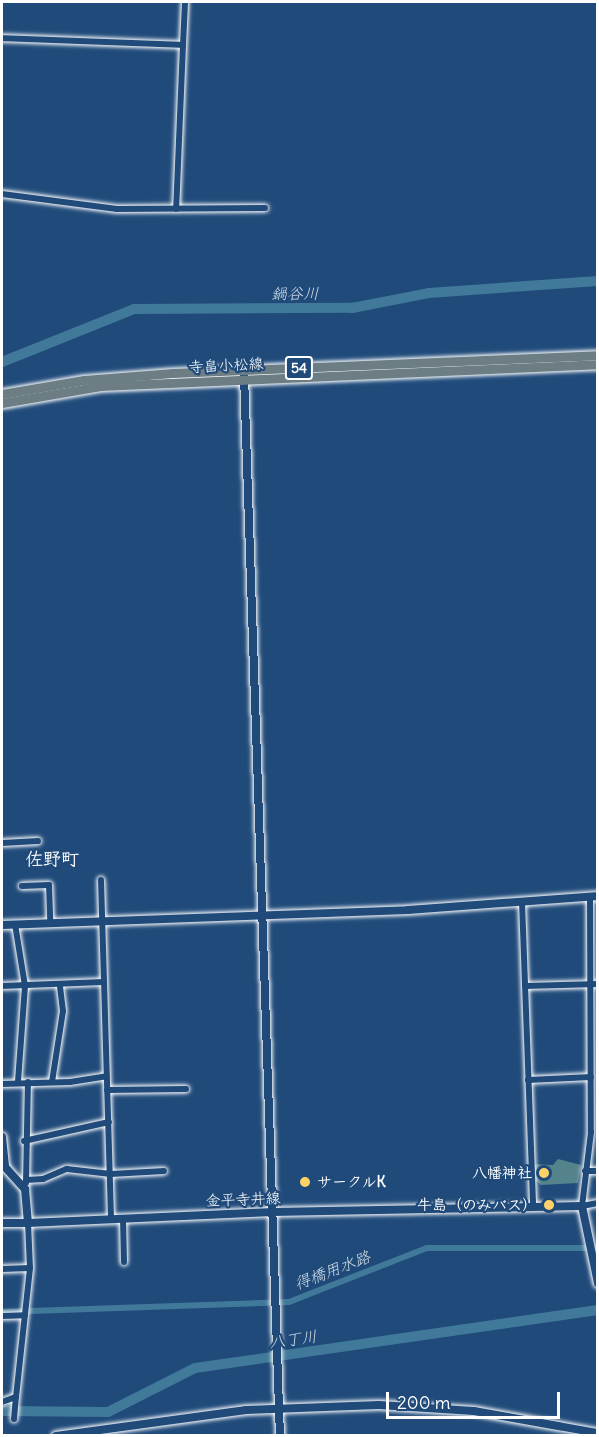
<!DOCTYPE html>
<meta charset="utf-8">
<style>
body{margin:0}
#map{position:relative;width:599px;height:1437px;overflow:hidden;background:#1f4a7a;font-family:Delius,"Klee One",sans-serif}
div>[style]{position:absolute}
.green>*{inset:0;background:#54838c}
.canal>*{height:6px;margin:-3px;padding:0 3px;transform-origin:3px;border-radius:3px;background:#41799a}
.river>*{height:10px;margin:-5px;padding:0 5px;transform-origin:5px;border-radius:5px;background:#41799a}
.roads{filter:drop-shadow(0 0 2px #fff) drop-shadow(0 0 2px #fff)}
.minor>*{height:6px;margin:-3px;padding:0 3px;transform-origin:3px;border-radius:3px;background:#1f4a7a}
.tertiary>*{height:8px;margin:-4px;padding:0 4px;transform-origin:4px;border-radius:4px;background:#1f4a7a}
.secondary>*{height:8px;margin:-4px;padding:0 4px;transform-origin:4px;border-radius:4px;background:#1f4a7a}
.primary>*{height:9px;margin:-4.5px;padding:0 4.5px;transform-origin:4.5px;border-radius:4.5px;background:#6c7e84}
.dots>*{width:16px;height:16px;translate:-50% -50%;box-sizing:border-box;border:3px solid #1f4a7a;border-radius:50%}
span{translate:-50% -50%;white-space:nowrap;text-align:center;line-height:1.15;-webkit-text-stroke:4.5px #1f4a7a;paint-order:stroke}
.shield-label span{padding:2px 4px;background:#1f4a7a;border:2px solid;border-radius:4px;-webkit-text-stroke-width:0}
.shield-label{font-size:14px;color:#fff;font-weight:700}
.street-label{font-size:15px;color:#fff}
.poi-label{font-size:15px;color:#fff;font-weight:700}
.right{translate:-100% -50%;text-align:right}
.left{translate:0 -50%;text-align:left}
.water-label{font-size:16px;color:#d0dee6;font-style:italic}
.quarter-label{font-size:18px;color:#fff;font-weight:700}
.frame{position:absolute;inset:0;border:3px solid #fff;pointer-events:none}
.scale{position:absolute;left:386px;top:1392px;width:174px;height:27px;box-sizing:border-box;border:3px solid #fff;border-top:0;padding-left:8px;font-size:18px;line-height:21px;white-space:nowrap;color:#fff;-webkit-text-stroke:4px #1f4a7a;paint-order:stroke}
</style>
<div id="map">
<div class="green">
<i style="clip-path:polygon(558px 1159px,581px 1165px,578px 1183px,541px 1185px,533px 1178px,533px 1164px,553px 1165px)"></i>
</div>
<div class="canal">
<i style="left:2px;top:1312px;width:287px;rotate:-2deg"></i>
<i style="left:289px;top:1302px;width:148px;rotate:-21.4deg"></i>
<i style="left:427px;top:1248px;width:171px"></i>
</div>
<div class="river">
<i style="left:2px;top:362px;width:142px;rotate:-21.9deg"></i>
<i style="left:134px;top:309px;width:218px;rotate:-0.3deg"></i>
<i style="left:352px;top:308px;width:78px;rotate:-11deg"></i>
<i style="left:429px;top:293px;width:169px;rotate:-4.1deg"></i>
<i style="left:2px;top:1411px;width:106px;rotate:0.5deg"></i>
<i style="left:108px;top:1412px;width:97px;rotate:-26.8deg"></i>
<i style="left:195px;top:1368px;width:407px;rotate:-8.2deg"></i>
</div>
<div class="roads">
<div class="minor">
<i style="left:2px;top:38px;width:181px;rotate:2.2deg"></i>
<i style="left:183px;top:45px;width:164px;rotate:92.4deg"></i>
<i style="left:183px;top:45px;width:43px;rotate:-87.3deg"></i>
<i style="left:2px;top:194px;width:116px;rotate:7.4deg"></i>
<i style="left:117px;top:209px;width:148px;rotate:-0.4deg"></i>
<i style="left:2px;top:843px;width:36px;rotate:-3deg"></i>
<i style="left:101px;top:880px;width:338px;rotate:88.3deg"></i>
<i style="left:22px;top:886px;width:27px;rotate:-2deg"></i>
<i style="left:49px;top:885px;width:38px;rotate:88deg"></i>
<i style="left:590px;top:897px;width:235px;rotate:89.8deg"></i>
<i style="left:591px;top:1132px;width:75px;rotate:96.9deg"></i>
<i style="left:582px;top:1206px;width:16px;rotate:-11deg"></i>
<i style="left:522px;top:902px;width:306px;rotate:87.9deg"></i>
<i style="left:15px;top:924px;width:63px;rotate:80.8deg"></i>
<i style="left:25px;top:986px;width:96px;rotate:94.2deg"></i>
<i style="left:2px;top:986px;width:101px;rotate:-2.3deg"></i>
<i style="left:525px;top:986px;width:73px;rotate:-1.6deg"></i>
<i style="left:528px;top:1080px;width:63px;rotate:-2.7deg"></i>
<i style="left:52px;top:1082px;width:72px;rotate:-81.2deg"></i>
<i style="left:63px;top:1011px;width:26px;rotate:-97deg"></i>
<i style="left:2px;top:1084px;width:68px;rotate:-1.7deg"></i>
<i style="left:70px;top:1082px;width:37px;rotate:-9deg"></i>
<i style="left:107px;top:1090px;width:79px;rotate:-0.7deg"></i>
<i style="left:24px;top:1141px;width:87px;rotate:-12.6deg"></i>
<i style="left:585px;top:1171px;width:13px"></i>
<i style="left:26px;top:1180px;width:17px;rotate:-3deg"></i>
<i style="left:43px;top:1179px;width:26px;rotate:-23deg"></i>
<i style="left:67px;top:1169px;width:44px;rotate:6.5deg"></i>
<i style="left:111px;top:1174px;width:53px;rotate:-3.2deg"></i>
<i style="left:26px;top:1183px;width:101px;rotate:-88.9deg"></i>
<i style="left:123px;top:1218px;width:44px;rotate:88.7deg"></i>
<i style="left:2px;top:1269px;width:28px;rotate:-2deg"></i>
<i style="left:2px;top:1316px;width:23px;rotate:-2deg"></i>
<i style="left:2px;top:1402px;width:15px;rotate:-20deg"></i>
<i style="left:16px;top:1397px;width:130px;rotate:-83.8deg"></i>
<i style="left:30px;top:1268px;width:45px;rotate:-92.5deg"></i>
<i style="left:14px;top:1419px;width:22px;rotate:-85deg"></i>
</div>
<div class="tertiary">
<i style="left:244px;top:375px;width:1062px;rotate:88.06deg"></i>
<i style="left:2px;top:925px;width:406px;rotate:-2.1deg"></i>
<i style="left:408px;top:910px;width:191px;rotate:-4.2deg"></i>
<i style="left:2px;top:1223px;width:26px"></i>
<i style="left:56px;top:1436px;width:192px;rotate:-7.8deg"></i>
<i style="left:246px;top:1410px;width:133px;rotate:-2.2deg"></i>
<i style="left:379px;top:1405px;width:95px;rotate:3.6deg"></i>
<i style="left:474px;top:1411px;width:126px;rotate:10.1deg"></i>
</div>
<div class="secondary">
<i style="left:2px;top:1137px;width:30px;rotate:84deg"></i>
<i style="left:5px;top:1167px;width:30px;rotate:48deg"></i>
<i style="left:25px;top:1189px;width:34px;rotate:85deg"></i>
<i style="left:28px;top:1223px;width:245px;rotate:-2.6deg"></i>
<i style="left:273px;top:1212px;width:309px;rotate:-1.1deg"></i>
<i style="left:582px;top:1206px;width:79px;rotate:78.3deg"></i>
</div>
<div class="primary">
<i style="left:2px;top:394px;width:83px;rotate:-9.7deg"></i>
<i style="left:84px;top:380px;width:89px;rotate:-4.5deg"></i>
<i style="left:173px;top:373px;width:425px;rotate:-2.4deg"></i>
<i style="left:2px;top:403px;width:100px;rotate:-9.7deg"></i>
<i style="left:101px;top:386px;width:497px;rotate:-2.5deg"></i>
</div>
</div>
<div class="dots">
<i style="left:544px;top:1173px;background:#ffd166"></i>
<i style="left:305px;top:1182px;background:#ffd166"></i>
<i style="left:549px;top:1205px;background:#ffd166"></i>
</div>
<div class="shield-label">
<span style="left:299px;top:368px">54</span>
</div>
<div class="street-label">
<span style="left:226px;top:365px;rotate:-3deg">寺畠小松線</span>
<span style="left:243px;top:1199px;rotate:-2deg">金平寺井線</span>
</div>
<div class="poi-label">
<span class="right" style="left:532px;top:1173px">八幡神社</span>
<span class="left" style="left:317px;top:1182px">サークルK</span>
<span class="right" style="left:537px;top:1205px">牛島（のみバス）</span>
</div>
<div class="water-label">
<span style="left:295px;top:293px">鍋谷川</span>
<span style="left:332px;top:1270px;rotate:-21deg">得橋用水路</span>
<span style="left:293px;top:1339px;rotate:-8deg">八丁川</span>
</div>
<div class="quarter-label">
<span style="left:52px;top:859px">佐野町</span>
</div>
<div class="frame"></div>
<div class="scale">200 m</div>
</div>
